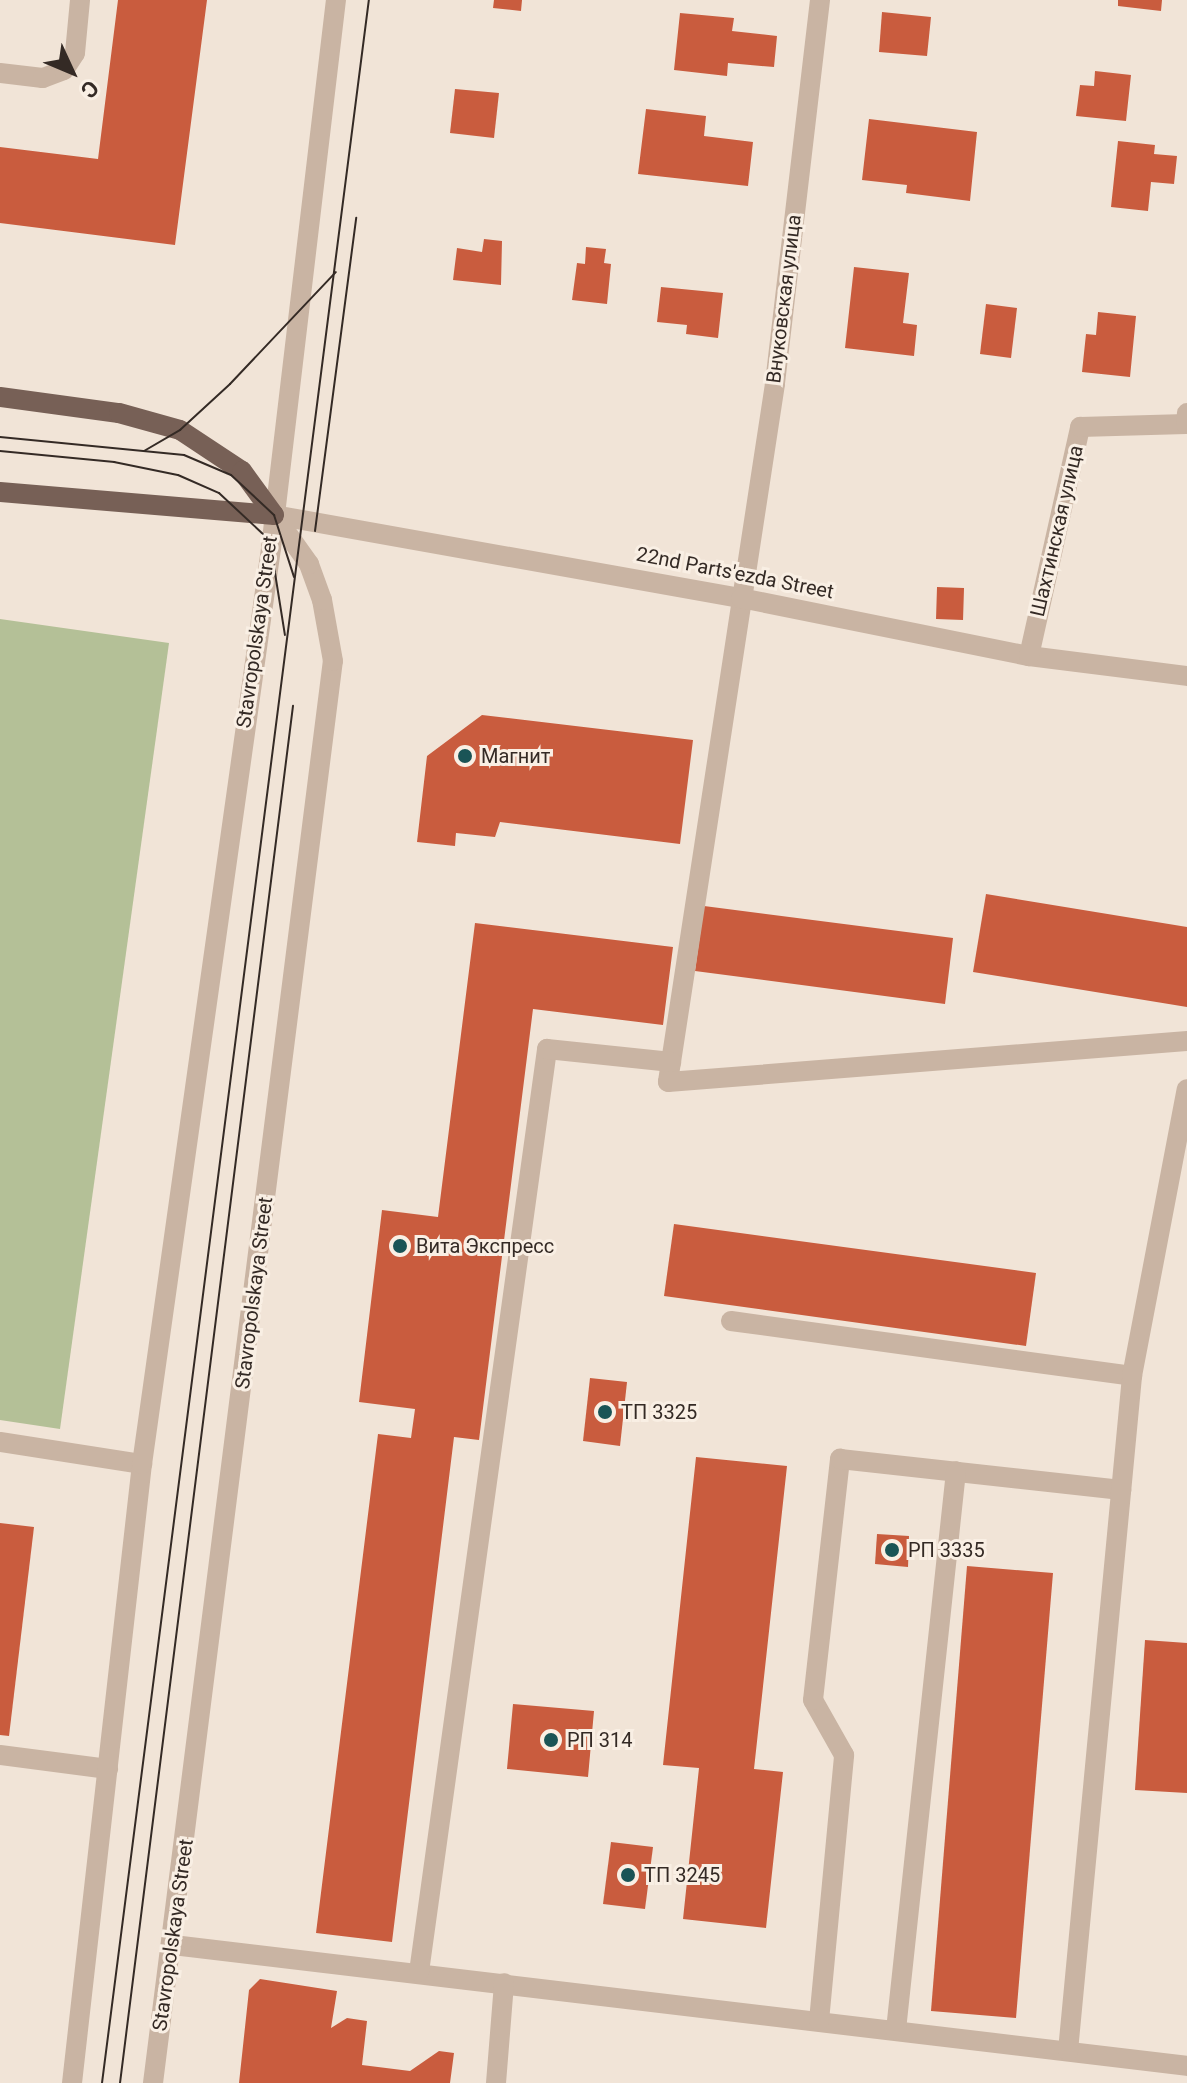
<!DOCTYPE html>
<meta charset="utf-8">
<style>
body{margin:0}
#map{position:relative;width:1187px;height:2083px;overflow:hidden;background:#f1e4d7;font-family:Roboto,sans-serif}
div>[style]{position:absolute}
.green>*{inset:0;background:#b4c097}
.building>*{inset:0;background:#c95c3e}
.minor>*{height:20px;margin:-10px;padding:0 10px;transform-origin:10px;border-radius:10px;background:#c9b4a3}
.major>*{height:20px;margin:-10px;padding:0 10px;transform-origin:10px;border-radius:10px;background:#776056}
.tram>*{height:2px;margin:-1px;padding:0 1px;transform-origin:1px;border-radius:1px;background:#342a25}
.dots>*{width:22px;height:22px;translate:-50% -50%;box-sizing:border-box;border:4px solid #f9efe4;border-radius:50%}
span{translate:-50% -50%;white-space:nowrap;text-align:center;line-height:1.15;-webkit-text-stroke:6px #f9efe4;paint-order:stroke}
.street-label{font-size:20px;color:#342a25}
.poi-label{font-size:20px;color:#342a25}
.left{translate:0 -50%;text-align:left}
.north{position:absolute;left:32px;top:32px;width:80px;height:80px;-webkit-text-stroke:6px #f9efe4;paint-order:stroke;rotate:134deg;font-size:22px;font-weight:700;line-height:32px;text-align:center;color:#342a25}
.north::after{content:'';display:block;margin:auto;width:28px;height:36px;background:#342a25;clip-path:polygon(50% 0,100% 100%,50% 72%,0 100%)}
</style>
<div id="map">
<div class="green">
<i style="clip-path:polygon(0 619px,169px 643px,60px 1429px,0 1420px)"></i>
</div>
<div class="building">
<i style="clip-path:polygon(118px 0,207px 0,175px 245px,0 223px,0 147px,98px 159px)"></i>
<i style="clip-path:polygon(494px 0,522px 0,521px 11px,493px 8px)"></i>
<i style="clip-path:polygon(1118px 0,1162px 0,1161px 11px,1118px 6px)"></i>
<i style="clip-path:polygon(882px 12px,931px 17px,927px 56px,879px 52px)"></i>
<i style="clip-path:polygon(680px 13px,734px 18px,732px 31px,777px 36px,774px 67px,728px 63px,727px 76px,674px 70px)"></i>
<i style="clip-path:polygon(1095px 71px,1131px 75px,1126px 121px,1076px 116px,1080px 85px,1094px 86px)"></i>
<i style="clip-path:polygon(455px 89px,499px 93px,494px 138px,450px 133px)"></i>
<i style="clip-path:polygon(646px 109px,706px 116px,704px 136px,753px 142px,748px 186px,638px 174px)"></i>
<i style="clip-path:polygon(869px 119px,977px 132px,970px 201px,906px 193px,907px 185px,862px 180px)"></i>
<i style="clip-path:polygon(1118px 141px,1155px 145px,1154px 154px,1177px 156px,1174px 184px,1151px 182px,1148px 211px,1111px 207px)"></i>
<i style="clip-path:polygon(484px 239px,502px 241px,501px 285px,453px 280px,457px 248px,482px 252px)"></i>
<i style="clip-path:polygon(586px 247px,606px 249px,604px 263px,611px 264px,607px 304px,572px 300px,577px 263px,585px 264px)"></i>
<i style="clip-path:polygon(854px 267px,909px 273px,903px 323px,917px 325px,914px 356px,845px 348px)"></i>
<i style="clip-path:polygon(661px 287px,723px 293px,718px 338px,686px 334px,687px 325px,657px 322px)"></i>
<i style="clip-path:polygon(986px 304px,1017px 308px,1011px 358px,980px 354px)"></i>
<i style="clip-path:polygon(1098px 312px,1136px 316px,1130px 377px,1082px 372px,1086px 334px,1096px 335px)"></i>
<i style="clip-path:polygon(937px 587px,964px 588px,963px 620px,936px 619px)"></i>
<i style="clip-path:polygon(482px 715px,693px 740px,680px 844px,500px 822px,495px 837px,456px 833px,455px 846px,417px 842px,427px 756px)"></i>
<i style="clip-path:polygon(986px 894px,1187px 927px,1187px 1007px,973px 972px)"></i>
<i style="clip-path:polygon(704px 906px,953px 938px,945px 1004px,695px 971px)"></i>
<i style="clip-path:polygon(475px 923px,673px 947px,663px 1025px,533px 1009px,479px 1440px,454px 1437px,392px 1942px,316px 1933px,378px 1434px,411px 1438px,415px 1409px,359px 1402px,382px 1210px,438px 1217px)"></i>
<i style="clip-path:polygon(674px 1224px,1036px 1273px,1026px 1346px,664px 1296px)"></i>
<i style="clip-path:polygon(590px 1378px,627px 1382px,620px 1446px,583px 1441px)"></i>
<i style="clip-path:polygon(696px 1457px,787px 1466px,754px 1769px,783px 1772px,766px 1928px,683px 1919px,699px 1768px,663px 1765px)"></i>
<i style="clip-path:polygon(0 1523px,34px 1527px,9px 1736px,0 1735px)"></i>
<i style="clip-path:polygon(877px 1534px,909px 1536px,908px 1567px,875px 1564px)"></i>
<i style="clip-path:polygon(967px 1566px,1053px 1573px,1016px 2018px,931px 2011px)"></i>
<i style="clip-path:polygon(1145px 1640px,1187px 1643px,1187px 1793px,1135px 1790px)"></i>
<i style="clip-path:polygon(513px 1704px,594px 1711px,588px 1777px,507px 1769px)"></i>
<i style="clip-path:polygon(611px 1842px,653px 1847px,645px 1909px,603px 1904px)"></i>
<i style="clip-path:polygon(260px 1979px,337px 1991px,331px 2028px,347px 2018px,367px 2021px,362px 2065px,410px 2071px,439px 2051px,454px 2053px,450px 2083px,239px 2083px,249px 1990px)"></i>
</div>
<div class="minor">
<i style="left:820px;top:0;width:387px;rotate:96.7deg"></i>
<i style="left:775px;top:384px;width:706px;rotate:98.72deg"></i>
<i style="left:668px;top:1082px;width:521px;rotate:-4.52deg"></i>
<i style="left:0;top:73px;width:43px;rotate:6.6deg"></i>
<i style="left:43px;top:78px;width:22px;rotate:-21deg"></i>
<i style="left:64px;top:70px;width:20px;rotate:-57deg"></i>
<i style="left:75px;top:53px;width:53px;rotate:-84.6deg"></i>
<i style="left:274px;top:515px;width:474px;rotate:10.1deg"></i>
<i style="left:741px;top:598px;width:294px;rotate:11.4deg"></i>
<i style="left:1029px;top:656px;width:159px;rotate:7.2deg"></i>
<i style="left:1029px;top:656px;width:235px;rotate:-77.4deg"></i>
<i style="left:1080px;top:427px;width:106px;rotate:-1.6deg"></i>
<i style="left:1186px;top:424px;width:11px;rotate:-85deg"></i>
<i style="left:731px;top:1321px;width:405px;rotate:7.8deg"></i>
<i style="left:0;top:1442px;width:144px;rotate:8.8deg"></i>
<i style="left:0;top:1755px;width:109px;rotate:7.4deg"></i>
<i style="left:173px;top:1945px;width:1021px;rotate:6.8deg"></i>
<i style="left:419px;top:1972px;width:932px;rotate:-82.1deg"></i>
<i style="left:547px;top:1049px;width:125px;rotate:6deg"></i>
<i style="left:819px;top:2021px;width:267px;rotate:-84.6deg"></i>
<i style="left:844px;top:1755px;width:63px;rotate:-119.4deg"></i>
<i style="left:813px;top:1700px;width:243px;rotate:-83.6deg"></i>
<i style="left:840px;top:1459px;width:283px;rotate:6.3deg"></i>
<i style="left:896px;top:2030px;width:562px;rotate:-83.87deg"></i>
<i style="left:1068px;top:2051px;width:678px;rotate:-84.58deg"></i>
<i style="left:1132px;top:1376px;width:292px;rotate:-79.2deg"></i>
<i style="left:72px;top:2083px;width:623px;rotate:-83.55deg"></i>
<i style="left:142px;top:1464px;width:925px;rotate:-81.98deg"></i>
<i style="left:271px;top:548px;width:552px;rotate:-83.24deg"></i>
<i style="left:153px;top:2083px;width:1433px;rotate:-82.79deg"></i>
<i style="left:333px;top:661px;width:62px;rotate:-100.2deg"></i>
<i style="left:322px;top:600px;width:38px;rotate:-110deg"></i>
<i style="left:309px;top:564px;width:60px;rotate:-125.5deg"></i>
<i style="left:496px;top:2083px;width:100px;rotate:-85.4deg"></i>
</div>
<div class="major">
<i style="left:0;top:397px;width:120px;rotate:7.7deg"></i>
<i style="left:119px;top:413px;width:63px;rotate:15.6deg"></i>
<i style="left:180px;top:430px;width:74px;rotate:33.5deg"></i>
<i style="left:242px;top:471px;width:54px;rotate:54deg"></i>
<i style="left:0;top:492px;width:275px;rotate:4.8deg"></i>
</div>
<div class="tram">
<i style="left:0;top:437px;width:185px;rotate:5.6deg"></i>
<i style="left:184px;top:455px;width:51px;rotate:23.1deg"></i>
<i style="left:231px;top:475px;width:59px;rotate:42.9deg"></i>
<i style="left:274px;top:515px;width:65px;rotate:72.1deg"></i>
<i style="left:0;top:451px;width:115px;rotate:5.5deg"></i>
<i style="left:114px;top:462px;width:65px;rotate:11.5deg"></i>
<i style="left:178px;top:475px;width:45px;rotate:23.7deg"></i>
<i style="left:219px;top:493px;width:60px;rotate:43deg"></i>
<i style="left:263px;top:534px;width:16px;rotate:60deg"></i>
<i style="left:271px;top:548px;width:88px;rotate:80.9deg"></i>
<i style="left:144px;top:451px;width:42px;rotate:-30.3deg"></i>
<i style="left:180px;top:430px;width:68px;rotate:-42.6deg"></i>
<i style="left:230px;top:384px;width:154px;rotate:-46.6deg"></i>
<i style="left:315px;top:531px;width:316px;rotate:-82.5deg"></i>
<i style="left:102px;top:2083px;width:2100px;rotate:-82.7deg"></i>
<i style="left:120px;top:2083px;width:1388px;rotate:-82.84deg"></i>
</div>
<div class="dots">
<i style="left:465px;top:756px;background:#1a5456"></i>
<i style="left:400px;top:1246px;background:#1a5456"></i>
<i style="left:605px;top:1412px;background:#1a5456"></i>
<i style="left:892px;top:1550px;background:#1a5456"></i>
<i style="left:551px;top:1740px;background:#1a5456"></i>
<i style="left:628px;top:1875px;background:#1a5456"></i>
</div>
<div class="street-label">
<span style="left:784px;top:299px;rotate:-83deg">Внуковская улица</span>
<span style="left:1057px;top:531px;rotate:-77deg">Шахтинская улица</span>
<span style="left:735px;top:573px;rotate:11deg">22nd Parts'ezda Street</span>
<span style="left:257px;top:632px;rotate:-82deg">Stavropolskaya Street</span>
<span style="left:254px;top:1293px;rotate:-83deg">Stavropolskaya Street</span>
<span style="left:173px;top:1935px;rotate:-82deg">Stavropolskaya Street</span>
</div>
<div class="poi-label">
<span class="left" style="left:481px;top:756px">Магнит</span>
<span class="left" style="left:416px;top:1246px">Вита Экспресс</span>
<span class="left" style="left:621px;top:1412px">ТП 3325</span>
<span class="left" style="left:908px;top:1550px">РП 3335</span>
<span class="left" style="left:567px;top:1740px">РП 314</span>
<span class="left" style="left:644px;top:1875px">ТП 3245</span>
</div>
<div class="north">С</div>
</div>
